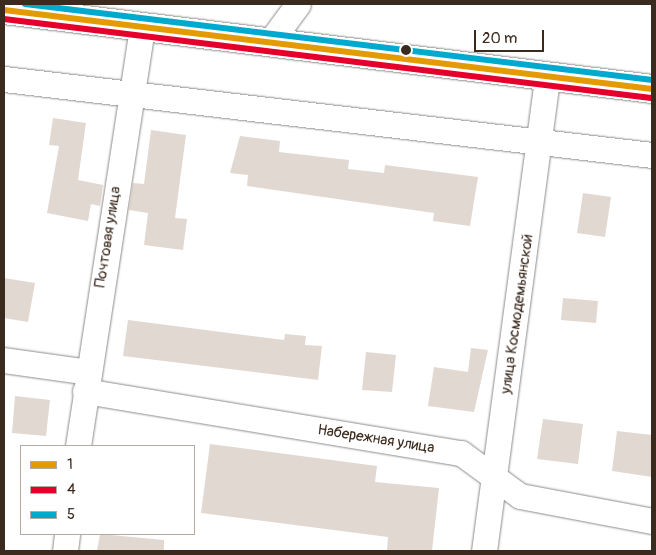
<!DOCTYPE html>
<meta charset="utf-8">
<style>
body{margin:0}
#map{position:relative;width:656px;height:555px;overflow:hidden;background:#fff;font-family:Pangolin,sans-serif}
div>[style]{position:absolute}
.building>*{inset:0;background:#e1d8d2}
.roads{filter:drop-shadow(0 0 1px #8e8b88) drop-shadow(0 0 1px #8e8b88)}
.street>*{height:25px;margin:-12.5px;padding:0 12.5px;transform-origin:12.5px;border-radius:12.5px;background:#fff}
.secondary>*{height:28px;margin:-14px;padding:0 14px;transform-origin:14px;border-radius:14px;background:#fff}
.bus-1>*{height:6px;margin:-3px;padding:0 3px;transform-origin:3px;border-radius:3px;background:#e49a03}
.bus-2>*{height:6px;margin:-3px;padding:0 3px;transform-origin:3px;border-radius:3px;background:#e4002b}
.bus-3>*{height:6px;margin:-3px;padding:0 3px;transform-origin:3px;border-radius:3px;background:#00a9ce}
.dots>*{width:14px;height:14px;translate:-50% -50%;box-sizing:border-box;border:2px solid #fff;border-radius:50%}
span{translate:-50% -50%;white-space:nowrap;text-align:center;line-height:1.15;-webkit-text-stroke:4px #fff;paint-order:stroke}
.street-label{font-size:15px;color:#3b2a1e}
.frame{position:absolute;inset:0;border:5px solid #3b2a1e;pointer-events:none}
.legend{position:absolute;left:20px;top:445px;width:175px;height:90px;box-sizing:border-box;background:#fff;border:1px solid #b1aaa5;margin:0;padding:6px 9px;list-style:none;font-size:15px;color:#3b2a1e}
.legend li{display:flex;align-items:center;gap:10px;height:25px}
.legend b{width:25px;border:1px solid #b1aaa5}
.scale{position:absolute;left:474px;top:30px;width:70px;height:22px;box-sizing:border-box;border:2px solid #3b2a1e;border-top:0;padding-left:6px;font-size:15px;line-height:18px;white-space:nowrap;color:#3b2a1e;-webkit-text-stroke:4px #fff;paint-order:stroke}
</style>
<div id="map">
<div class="building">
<i style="clip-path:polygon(53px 118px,86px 123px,78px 180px,103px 185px,100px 206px,91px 204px,88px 221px,47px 213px,59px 146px,49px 145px)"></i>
<i style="clip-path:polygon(151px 130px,186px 135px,175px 218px,187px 219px,183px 250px,144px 245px,148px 213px,129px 210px,133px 183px,144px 184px)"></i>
<i style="clip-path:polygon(240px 136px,280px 141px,279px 152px,349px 160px,348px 169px,384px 173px,385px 165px,478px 177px,470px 226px,433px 221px,434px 213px,247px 186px,248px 175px,230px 173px)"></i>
<i style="clip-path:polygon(583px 193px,611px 197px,605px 237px,577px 233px)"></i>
<i style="clip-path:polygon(4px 278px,35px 283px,28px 322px,4px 318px)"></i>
<i style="clip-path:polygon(563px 298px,598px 301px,596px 323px,561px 320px)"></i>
<i style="clip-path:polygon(128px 320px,284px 340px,285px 334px,306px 336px,305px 345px,322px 346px,318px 380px,123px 356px)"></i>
<i style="clip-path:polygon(471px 348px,488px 350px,474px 412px,428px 406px,434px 367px,468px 372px)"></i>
<i style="clip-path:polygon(366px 352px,396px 355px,392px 392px,362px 390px)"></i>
<i style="clip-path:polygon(15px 396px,50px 400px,46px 436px,12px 433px)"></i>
<i style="clip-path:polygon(543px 419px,583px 424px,578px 464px,537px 459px)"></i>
<i style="clip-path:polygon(617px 431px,652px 435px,652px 477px,612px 471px)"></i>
<i style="clip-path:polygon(210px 444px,377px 466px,375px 482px,439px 488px,432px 551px,387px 551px,388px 537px,201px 513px)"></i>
<i style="clip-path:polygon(100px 534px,164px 540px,164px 551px,97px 551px)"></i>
</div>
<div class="roads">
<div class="street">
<i style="left:270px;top:42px;width:47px;rotate:-53.6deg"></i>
<i style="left:4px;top:79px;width:652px;rotate:6.69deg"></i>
<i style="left:4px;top:360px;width:85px;rotate:8.1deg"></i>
<i style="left:85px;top:391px;width:381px;rotate:9.4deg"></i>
<i style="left:461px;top:453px;width:73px;rotate:36.1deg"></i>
<i style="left:520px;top:496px;width:134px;rotate:10.7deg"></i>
<i style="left:78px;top:446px;width:423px;rotate:-81.3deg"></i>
<i style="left:65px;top:551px;width:17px;rotate:-83deg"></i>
<i style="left:484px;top:551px;width:478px;rotate:-82.4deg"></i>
</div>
<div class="secondary">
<i style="left:4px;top:10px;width:653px;rotate:6.95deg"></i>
</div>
</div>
<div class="bus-1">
<i style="left:4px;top:10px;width:653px;rotate:6.95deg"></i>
</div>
<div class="bus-2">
<i style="left:4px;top:19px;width:652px;rotate:6.96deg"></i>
</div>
<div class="bus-3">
<i style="left:25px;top:4px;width:632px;rotate:6.91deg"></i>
</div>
<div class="dots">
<i style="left:406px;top:50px;background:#3b2a1e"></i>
</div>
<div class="street-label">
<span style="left:108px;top:237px;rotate:-81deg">Почтовая улица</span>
<span style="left:517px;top:314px;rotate:-82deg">улица Космодемьянской</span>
<span style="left:376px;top:439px;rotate:9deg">Набережная улица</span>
</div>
<div class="frame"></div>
<ul class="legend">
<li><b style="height:6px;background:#e49a03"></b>1</li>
<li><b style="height:6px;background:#e4002b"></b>4</li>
<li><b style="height:6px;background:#00a9ce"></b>5</li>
</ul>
<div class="scale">20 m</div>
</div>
